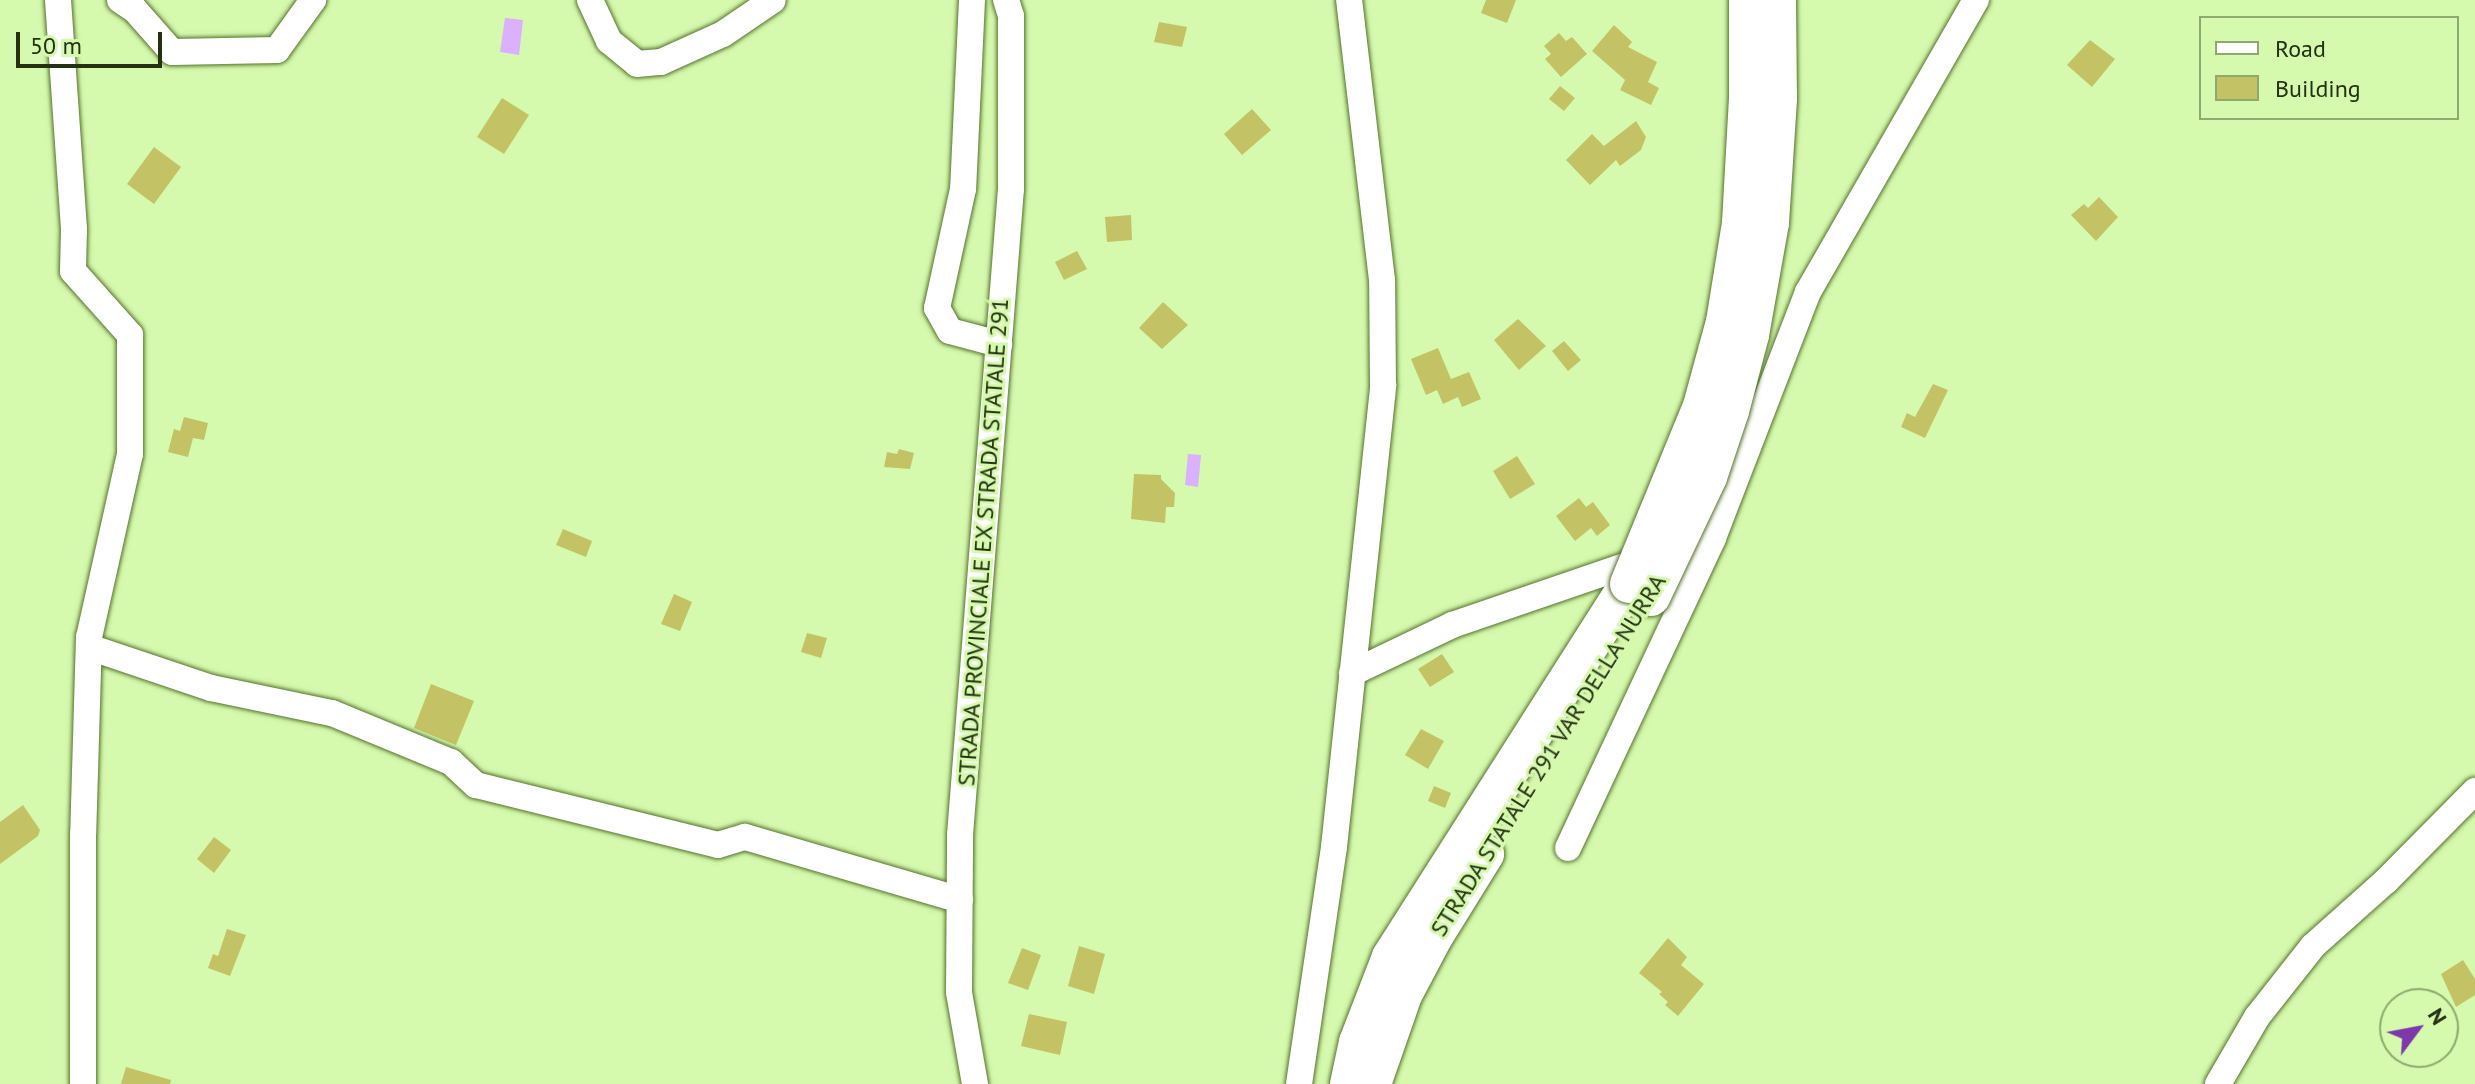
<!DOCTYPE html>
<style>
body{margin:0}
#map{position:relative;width:2475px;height:1084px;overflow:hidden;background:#d5f9ad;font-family:"PT Sans",sans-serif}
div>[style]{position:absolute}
.water>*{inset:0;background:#dbb0fe}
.building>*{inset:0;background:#c3c366}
.roads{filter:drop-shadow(0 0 2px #54732b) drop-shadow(0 0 2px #54732b)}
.minor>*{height:26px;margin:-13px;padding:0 13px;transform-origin:13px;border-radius:13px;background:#fff}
.highway>*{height:38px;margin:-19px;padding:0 19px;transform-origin:19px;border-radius:19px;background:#fff}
.bridges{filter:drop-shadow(0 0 2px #54732b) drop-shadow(0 0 2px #54732b)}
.highway-bridge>*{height:38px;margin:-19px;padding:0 19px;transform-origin:19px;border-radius:19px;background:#fff}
span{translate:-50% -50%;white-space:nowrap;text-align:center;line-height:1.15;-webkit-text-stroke:6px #d5f9ad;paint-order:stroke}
.street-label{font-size:24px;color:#233012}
.legend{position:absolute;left:2199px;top:16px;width:260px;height:104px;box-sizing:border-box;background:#d5f9ad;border:2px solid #8ea96f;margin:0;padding:10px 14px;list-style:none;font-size:24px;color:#233012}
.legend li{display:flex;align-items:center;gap:16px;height:40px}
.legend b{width:40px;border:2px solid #8ea96f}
.north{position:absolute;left:2379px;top:988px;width:80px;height:80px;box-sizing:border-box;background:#d5f9ad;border:2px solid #8ea96f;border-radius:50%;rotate:58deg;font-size:22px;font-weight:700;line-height:32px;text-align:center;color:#233012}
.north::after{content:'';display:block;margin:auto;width:28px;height:36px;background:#7d38ab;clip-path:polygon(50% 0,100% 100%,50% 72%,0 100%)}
.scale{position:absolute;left:16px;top:32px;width:146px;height:36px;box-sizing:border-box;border:4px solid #233012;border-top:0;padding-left:10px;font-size:24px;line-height:28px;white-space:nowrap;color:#233012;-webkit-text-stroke:6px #d5f9ad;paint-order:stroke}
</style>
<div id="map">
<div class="water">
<i style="clip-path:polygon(505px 18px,523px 20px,519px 55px,500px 52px)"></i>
<i style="clip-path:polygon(1188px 454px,1201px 455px,1198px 487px,1185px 485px)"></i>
</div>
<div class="building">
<i style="clip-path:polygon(1486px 0,1516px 0,1507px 23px,1481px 13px)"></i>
<i style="clip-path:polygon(1159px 22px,1187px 27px,1182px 47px,1154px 42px)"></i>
<i style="clip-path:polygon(1614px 25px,1632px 42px,1628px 47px,1657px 62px,1648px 82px,1659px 88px,1651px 105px,1620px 90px,1625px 80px,1592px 51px)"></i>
<i style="clip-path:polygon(1559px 33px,1566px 41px,1572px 37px,1587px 54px,1561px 77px,1545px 59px,1551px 54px,1544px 46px)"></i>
<i style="clip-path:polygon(2090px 40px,2115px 59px,2092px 87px,2067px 65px)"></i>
<i style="clip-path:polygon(1560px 86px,1575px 98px,1564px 111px,1549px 99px)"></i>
<i style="clip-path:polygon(502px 98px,529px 115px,504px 154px,477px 137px)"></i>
<i style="clip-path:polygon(1252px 109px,1271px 130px,1242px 155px,1224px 134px)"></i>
<i style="clip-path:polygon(1636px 121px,1646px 137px,1641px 150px,1620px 166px,1616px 160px,1590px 185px,1566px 160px,1592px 134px,1604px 146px)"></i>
<i style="clip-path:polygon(154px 147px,181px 167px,154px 204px,127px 184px)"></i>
<i style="clip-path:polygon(2099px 197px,2118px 217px,2096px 241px,2071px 215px,2084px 204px,2088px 208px)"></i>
<i style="clip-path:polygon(1131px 215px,1132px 240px,1107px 242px,1105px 217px)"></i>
<i style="clip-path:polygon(1077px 251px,1087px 269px,1064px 280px,1055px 262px)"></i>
<i style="clip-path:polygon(1163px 302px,1188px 325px,1162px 349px,1139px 328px)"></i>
<i style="clip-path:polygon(1518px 319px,1546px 346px,1519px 370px,1494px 340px)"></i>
<i style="clip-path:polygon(1564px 341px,1581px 360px,1568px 371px,1552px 351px)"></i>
<i style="clip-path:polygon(1438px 348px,1451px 379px,1469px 372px,1481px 399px,1462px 407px,1458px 397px,1443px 404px,1437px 390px,1426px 395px,1411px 359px)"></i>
<i style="clip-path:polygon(1933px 384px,1948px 390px,1925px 438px,1901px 427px,1907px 413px,1915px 417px)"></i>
<i style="clip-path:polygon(184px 417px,208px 423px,204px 440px,193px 438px,188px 457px,168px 452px,174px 429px,180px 431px)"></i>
<i style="clip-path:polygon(899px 449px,914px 453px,910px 469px,884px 467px,887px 452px,897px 454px)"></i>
<i style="clip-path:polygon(1517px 456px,1535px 484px,1510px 499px,1493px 471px)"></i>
<i style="clip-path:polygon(1134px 474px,1161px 475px,1161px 479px,1175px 493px,1174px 507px,1166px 507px,1165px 523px,1131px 519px)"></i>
<i style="clip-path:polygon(1579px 498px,1586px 507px,1593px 502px,1610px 525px,1597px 536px,1591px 528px,1575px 541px,1556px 516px)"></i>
<i style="clip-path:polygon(563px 529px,592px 541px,586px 557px,556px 545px)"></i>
<i style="clip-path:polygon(674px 594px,692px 602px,680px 631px,661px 624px)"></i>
<i style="clip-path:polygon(807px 633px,827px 638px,821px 658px,801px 652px)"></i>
<i style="clip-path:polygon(1442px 654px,1454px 672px,1430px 687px,1418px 669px)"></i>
<i style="clip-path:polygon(431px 684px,474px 701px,456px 745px,414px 728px)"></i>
<i style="clip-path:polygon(1421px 729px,1444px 741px,1428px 769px,1405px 755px)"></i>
<i style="clip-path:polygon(1434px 786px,1451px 793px,1445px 808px,1428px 801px)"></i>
<i style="clip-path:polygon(23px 805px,40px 830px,38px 836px,0 864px,0 822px)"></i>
<i style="clip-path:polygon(214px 837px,231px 850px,214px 873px,197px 859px)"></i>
<i style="clip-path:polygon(227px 929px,246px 935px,230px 976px,208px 968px,213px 954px,218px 956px)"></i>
<i style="clip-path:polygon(1668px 938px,1687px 957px,1681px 965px,1704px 984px,1678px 1016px,1665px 1005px,1668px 1002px,1659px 994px,1662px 992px,1639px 973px)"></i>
<i style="clip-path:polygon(1079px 946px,1105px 954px,1094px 994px,1068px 986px)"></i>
<i style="clip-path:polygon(1022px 948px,1041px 955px,1028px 990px,1008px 983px)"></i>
<i style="clip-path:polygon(2463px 960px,2475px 979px,2475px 995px,2456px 1007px,2441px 974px)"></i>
<i style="clip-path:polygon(1029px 1014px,1067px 1022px,1060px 1055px,1021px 1046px)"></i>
<i style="clip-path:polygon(126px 1067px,171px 1080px,170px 1084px,121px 1084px)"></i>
</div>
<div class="roads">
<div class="minor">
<i style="left:58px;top:0;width:230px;rotate:86deg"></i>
<i style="left:74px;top:229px;width:42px;rotate:91.4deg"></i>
<i style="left:73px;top:271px;width:86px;rotate:48.3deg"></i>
<i style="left:130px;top:335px;width:119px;rotate:90deg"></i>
<i style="left:130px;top:454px;width:188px;rotate:102.6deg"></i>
<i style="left:89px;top:637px;width:197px;rotate:91.7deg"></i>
<i style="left:83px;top:834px;width:250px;rotate:90deg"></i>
<i style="left:120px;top:0;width:18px;rotate:34deg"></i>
<i style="left:135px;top:10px;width:56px;rotate:48.6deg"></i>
<i style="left:172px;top:52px;width:105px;rotate:-1.1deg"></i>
<i style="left:277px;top:50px;width:62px;rotate:-54.2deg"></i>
<i style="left:590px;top:0;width:45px;rotate:65.1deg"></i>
<i style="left:609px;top:41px;width:36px;rotate:39deg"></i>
<i style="left:637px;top:64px;width:24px;rotate:-5deg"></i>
<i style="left:661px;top:62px;width:68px;rotate:-24.3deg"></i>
<i style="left:723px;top:34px;width:60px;rotate:-34.2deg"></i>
<i style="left:972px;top:0;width:189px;rotate:92.7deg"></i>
<i style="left:963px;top:189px;width:122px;rotate:102.3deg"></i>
<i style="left:937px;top:308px;width:26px;rotate:61deg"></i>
<i style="left:950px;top:331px;width:51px;rotate:14.9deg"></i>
<i style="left:89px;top:647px;width:129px;rotate:18.6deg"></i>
<i style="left:211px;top:688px;width:124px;rotate:11.7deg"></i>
<i style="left:332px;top:713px;width:129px;rotate:22.4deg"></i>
<i style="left:451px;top:762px;width:34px;rotate:43deg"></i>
<i style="left:476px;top:785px;width:249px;rotate:13.9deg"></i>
<i style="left:718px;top:845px;width:28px;rotate:-17deg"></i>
<i style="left:745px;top:837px;width:224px;rotate:16.3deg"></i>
<i style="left:1352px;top:673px;width:111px;rotate:-25.6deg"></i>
<i style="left:1452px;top:625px;width:207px;rotate:-18.9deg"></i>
<i style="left:1568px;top:848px;width:342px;rotate:-64.9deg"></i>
<i style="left:1713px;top:538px;width:264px;rotate:-68.9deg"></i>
<i style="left:1808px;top:292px;width:337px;rotate:-60.1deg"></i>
<i style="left:975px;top:1084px;width:93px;rotate:-99.9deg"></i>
<i style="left:959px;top:992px;width:157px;rotate:-89.6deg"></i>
<i style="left:960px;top:835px;width:648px;rotate:-85.49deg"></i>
<i style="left:1011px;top:189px;width:173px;rotate:-90deg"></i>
<i style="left:1011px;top:16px;width:17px;rotate:-107deg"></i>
<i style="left:1299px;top:1084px;width:240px;rotate:-81.6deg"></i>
<i style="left:1334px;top:847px;width:465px;rotate:-83.9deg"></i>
<i style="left:1383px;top:385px;width:105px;rotate:-90.5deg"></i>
<i style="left:1382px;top:280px;width:282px;rotate:-96.7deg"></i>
<i style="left:2218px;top:1084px;width:78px;rotate:-59.8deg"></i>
<i style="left:2257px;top:1017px;width:90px;rotate:-51.7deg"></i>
<i style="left:2313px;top:946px;width:98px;rotate:-41.7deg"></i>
<i style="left:2386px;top:881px;width:127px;rotate:-45.3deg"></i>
</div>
<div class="highway">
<i style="left:1349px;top:1084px;width:43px;rotate:-77.9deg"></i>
<i style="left:1358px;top:1042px;width:91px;rotate:-68.8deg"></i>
<i style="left:1391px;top:957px;width:442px;rotate:-57.5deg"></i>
<i style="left:1372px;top:1084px;width:94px;rotate:-70.8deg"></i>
<i style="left:1403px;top:995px;width:64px;rotate:-62.2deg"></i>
<i style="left:1433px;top:938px;width:99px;rotate:-58.2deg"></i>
</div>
</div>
<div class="bridges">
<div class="highway-bridge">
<i style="left:1629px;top:584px;width:192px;rotate:-67.7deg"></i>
<i style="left:1702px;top:406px;width:87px;rotate:-74.7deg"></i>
<i style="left:1725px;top:322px;width:100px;rotate:-80.8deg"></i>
<i style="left:1741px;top:223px;width:125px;rotate:-86.8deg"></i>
<i style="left:1748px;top:98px;width:98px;rotate:-90deg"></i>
<i style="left:1651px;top:597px;width:133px;rotate:-64.6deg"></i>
<i style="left:1708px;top:477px;width:70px;rotate:-71.6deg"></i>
<i style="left:1730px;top:411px;width:79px;rotate:-75.3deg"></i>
<i style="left:1750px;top:335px;width:114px;rotate:-79.9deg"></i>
<i style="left:1770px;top:223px;width:125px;rotate:-86.3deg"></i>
<i style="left:1778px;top:98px;width:98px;rotate:-90.6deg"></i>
</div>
</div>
<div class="street-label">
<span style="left:983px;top:542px;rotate:-86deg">STRADA PROVINCIALE EX STRADA STATALE 291</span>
<span style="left:1548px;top:755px;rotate:-58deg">STRADA STATALE 291 VAR DELLA NURRA</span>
</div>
<ul class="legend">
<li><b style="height:10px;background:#fff"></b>Road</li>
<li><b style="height:22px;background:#c3c366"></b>Building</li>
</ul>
<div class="north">N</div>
<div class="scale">50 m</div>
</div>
